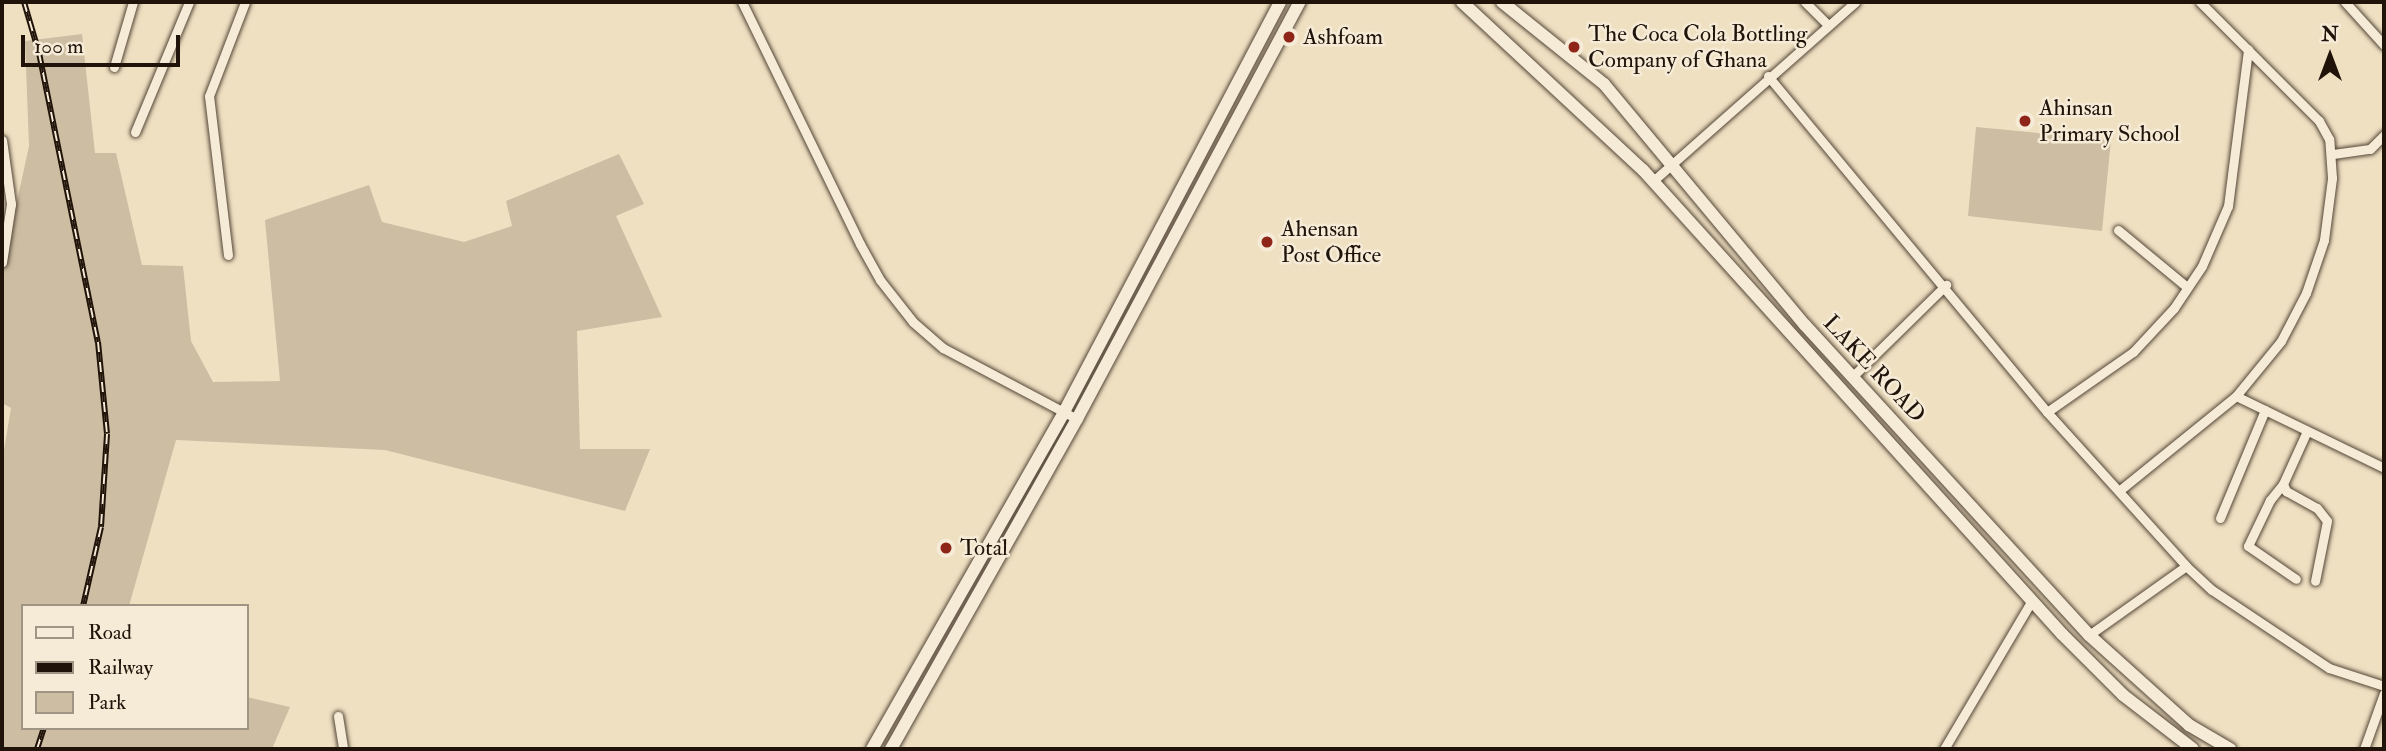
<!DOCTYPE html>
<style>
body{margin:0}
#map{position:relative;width:2386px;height:751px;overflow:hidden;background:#efe0c2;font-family:"IM FELL Double Pica",serif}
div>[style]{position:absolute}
.green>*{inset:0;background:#ccbda3}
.roads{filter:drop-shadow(0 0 2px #544637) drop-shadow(0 0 2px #544637)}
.street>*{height:9px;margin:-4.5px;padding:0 4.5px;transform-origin:4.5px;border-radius:4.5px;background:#f5ebd7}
.secondary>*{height:12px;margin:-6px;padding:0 6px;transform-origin:6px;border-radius:6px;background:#f5ebd7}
.rail>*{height:6px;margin-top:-3px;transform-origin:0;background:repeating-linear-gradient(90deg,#f5ebd7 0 10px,#201309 0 20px);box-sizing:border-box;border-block:2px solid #201309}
.dots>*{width:19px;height:19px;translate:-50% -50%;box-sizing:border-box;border:4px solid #f5ebd7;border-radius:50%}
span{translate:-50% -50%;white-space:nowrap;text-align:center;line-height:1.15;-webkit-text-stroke:5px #f5ebd7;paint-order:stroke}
.poi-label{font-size:23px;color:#201309}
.left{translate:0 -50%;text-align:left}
.street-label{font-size:23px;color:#201309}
.frame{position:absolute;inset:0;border:4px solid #201309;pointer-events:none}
.legend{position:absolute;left:21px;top:604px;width:228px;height:126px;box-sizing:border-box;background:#f5ebd7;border:2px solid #a09585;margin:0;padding:9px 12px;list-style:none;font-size:21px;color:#201309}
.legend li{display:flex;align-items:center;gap:14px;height:35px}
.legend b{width:35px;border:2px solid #a09585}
.north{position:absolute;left:2295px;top:21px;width:70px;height:70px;-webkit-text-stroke:5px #f5ebd7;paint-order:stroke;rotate:0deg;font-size:19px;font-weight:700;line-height:28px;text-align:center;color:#201309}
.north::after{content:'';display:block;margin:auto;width:24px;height:32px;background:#201309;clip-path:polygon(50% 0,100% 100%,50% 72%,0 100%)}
.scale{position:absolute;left:21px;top:35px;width:159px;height:32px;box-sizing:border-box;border:4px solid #201309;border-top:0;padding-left:9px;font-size:21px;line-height:24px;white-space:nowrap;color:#201309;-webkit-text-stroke:5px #f5ebd7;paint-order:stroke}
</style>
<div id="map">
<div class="green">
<i style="clip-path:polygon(82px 34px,95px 153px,116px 153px,142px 265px,183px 266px,191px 341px,213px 382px,280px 381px,265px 220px,369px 185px,382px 222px,464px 242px,512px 226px,506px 201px,619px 154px,644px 204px,616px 216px,662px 317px,577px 331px,580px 449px,650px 449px,625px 511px,385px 450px,176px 440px,129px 606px,23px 606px,23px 728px,247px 728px,247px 697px,290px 707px,272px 749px,2px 749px,2px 462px,11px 408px,2px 403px,2px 270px,29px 146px,25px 41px)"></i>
<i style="clip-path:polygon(1976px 127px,2111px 140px,2102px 231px,1968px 216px)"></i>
</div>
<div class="roads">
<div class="street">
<i style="left:742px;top:2px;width:269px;rotate:64deg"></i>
<i style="left:860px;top:244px;width:41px;rotate:60.9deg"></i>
<i style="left:880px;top:280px;width:53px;rotate:51.8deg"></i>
<i style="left:913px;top:322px;width:40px;rotate:41deg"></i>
<i style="left:943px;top:348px;width:152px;rotate:27.9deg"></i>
<i style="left:1805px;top:2px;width:30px;rotate:45deg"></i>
<i style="left:2345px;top:2px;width:58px;rotate:47.8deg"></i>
<i style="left:114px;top:67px;width:68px;rotate:-73.7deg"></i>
<i style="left:1768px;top:76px;width:437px;rotate:50.3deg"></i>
<i style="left:2047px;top:412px;width:207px;rotate:47.9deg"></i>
<i style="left:2186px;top:566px;width:35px;rotate:43deg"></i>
<i style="left:2212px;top:590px;width:141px;rotate:33.7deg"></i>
<i style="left:2329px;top:668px;width:58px;rotate:18.1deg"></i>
<i style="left:135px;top:132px;width:141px;rotate:-67.4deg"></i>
<i style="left:2px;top:140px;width:65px;rotate:82deg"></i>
<i style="left:11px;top:204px;width:59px;rotate:98.8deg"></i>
<i style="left:2333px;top:154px;width:37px;rotate:-8deg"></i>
<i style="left:2370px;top:149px;width:20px;rotate:-45deg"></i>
<i style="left:1653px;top:181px;width:270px;rotate:-41.5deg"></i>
<i style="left:2118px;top:230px;width:89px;rotate:39.6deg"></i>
<i style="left:228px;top:255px;width:160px;rotate:-96.8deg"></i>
<i style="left:209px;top:96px;width:101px;rotate:-69deg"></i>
<i style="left:1852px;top:377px;width:132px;rotate:-44.4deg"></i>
<i style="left:2236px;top:396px;width:165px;rotate:25.9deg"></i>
<i style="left:2047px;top:412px;width:105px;rotate:-34.9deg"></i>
<i style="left:2133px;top:352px;width:60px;rotate:-47deg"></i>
<i style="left:2174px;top:308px;width:50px;rotate:-56.3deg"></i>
<i style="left:2202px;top:266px;width:65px;rotate:-66.6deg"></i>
<i style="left:2228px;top:206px;width:158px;rotate:-82.7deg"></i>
<i style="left:2307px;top:431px;width:58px;rotate:114.4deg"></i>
<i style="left:2283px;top:484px;width:8px;rotate:67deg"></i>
<i style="left:2286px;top:491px;width:35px;rotate:29deg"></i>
<i style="left:2317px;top:508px;width:16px;rotate:52deg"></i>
<i style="left:2327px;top:521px;width:61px;rotate:101.3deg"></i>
<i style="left:2283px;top:484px;width:21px;rotate:129deg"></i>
<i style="left:2270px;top:500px;width:51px;rotate:115.6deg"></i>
<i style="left:2248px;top:546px;width:58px;rotate:34.5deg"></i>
<i style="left:2120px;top:490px;width:149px;rotate:-39deg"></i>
<i style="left:2236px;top:396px;width:71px;rotate:-50.7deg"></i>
<i style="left:2281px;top:341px;width:54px;rotate:-62.5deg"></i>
<i style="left:2306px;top:293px;width:56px;rotate:-71.2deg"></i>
<i style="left:2324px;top:240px;width:63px;rotate:-82.6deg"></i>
<i style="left:2332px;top:178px;width:39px;rotate:-94deg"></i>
<i style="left:2329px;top:139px;width:21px;rotate:-119deg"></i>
<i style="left:2319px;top:121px;width:168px;rotate:-135deg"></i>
<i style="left:2220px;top:518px;width:117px;rotate:-67.4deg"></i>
<i style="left:2089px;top:635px;width:119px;rotate:-35.4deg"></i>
<i style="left:338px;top:716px;width:33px;rotate:81deg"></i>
<i style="left:1944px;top:749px;width:171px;rotate:-59.4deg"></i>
<i style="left:2364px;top:749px;width:59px;rotate:-70.3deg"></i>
</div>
<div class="secondary">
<i style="left:1462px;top:2px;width:247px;rotate:42.9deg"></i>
<i style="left:1643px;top:170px;width:625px;rotate:47.92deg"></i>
<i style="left:2062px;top:634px;width:86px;rotate:45deg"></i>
<i style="left:2123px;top:695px;width:88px;rotate:37.6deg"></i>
<i style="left:1502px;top:2px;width:131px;rotate:38.8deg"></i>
<i style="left:1604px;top:84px;width:314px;rotate:50.2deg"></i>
<i style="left:1805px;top:325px;width:420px;rotate:47.5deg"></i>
<i style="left:2089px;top:635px;width:135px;rotate:42deg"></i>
<i style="left:2189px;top:725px;width:48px;rotate:30.3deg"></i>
<i style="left:872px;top:749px;width:388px;rotate:-60.3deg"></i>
<i style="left:1064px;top:412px;width:463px;rotate:-62.2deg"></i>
<i style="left:891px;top:749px;width:379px;rotate:-60.6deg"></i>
<i style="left:1077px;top:419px;width:473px;rotate:-61.9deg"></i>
</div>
</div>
<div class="rail">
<i style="left:24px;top:2px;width:53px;rotate:73.6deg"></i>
<i style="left:39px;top:53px;width:295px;rotate:78.5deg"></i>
<i style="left:98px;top:342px;width:92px;rotate:84.4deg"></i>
<i style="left:107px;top:434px;width:93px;rotate:93.7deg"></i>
<i style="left:101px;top:527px;width:81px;rotate:102.8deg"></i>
<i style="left:37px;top:749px;width:22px;rotate:-72deg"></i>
</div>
<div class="dots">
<i style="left:1289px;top:37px;background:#8f2418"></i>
<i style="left:1574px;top:47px;background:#8f2418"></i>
<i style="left:2025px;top:121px;background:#8f2418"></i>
<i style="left:1267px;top:242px;background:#8f2418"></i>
<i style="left:946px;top:548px;background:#8f2418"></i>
</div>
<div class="poi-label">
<span class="left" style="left:1588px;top:47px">The Coca Cola Bottling<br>Company of Ghana</span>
<span class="left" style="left:1303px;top:37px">Ashfoam</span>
<span class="left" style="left:2039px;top:121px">Ahinsan<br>Primary School</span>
<span class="left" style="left:1281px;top:242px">Ahensan<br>Post Office</span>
<span class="left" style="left:960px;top:548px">Total</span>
</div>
<div class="street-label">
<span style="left:1874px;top:369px;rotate:47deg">LAKE ROAD</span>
</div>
<div class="frame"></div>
<ul class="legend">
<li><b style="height:9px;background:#f5ebd7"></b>Road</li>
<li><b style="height:9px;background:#201309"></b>Railway</li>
<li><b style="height:19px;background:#ccbda3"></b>Park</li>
</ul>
<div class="north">N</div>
<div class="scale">100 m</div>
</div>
